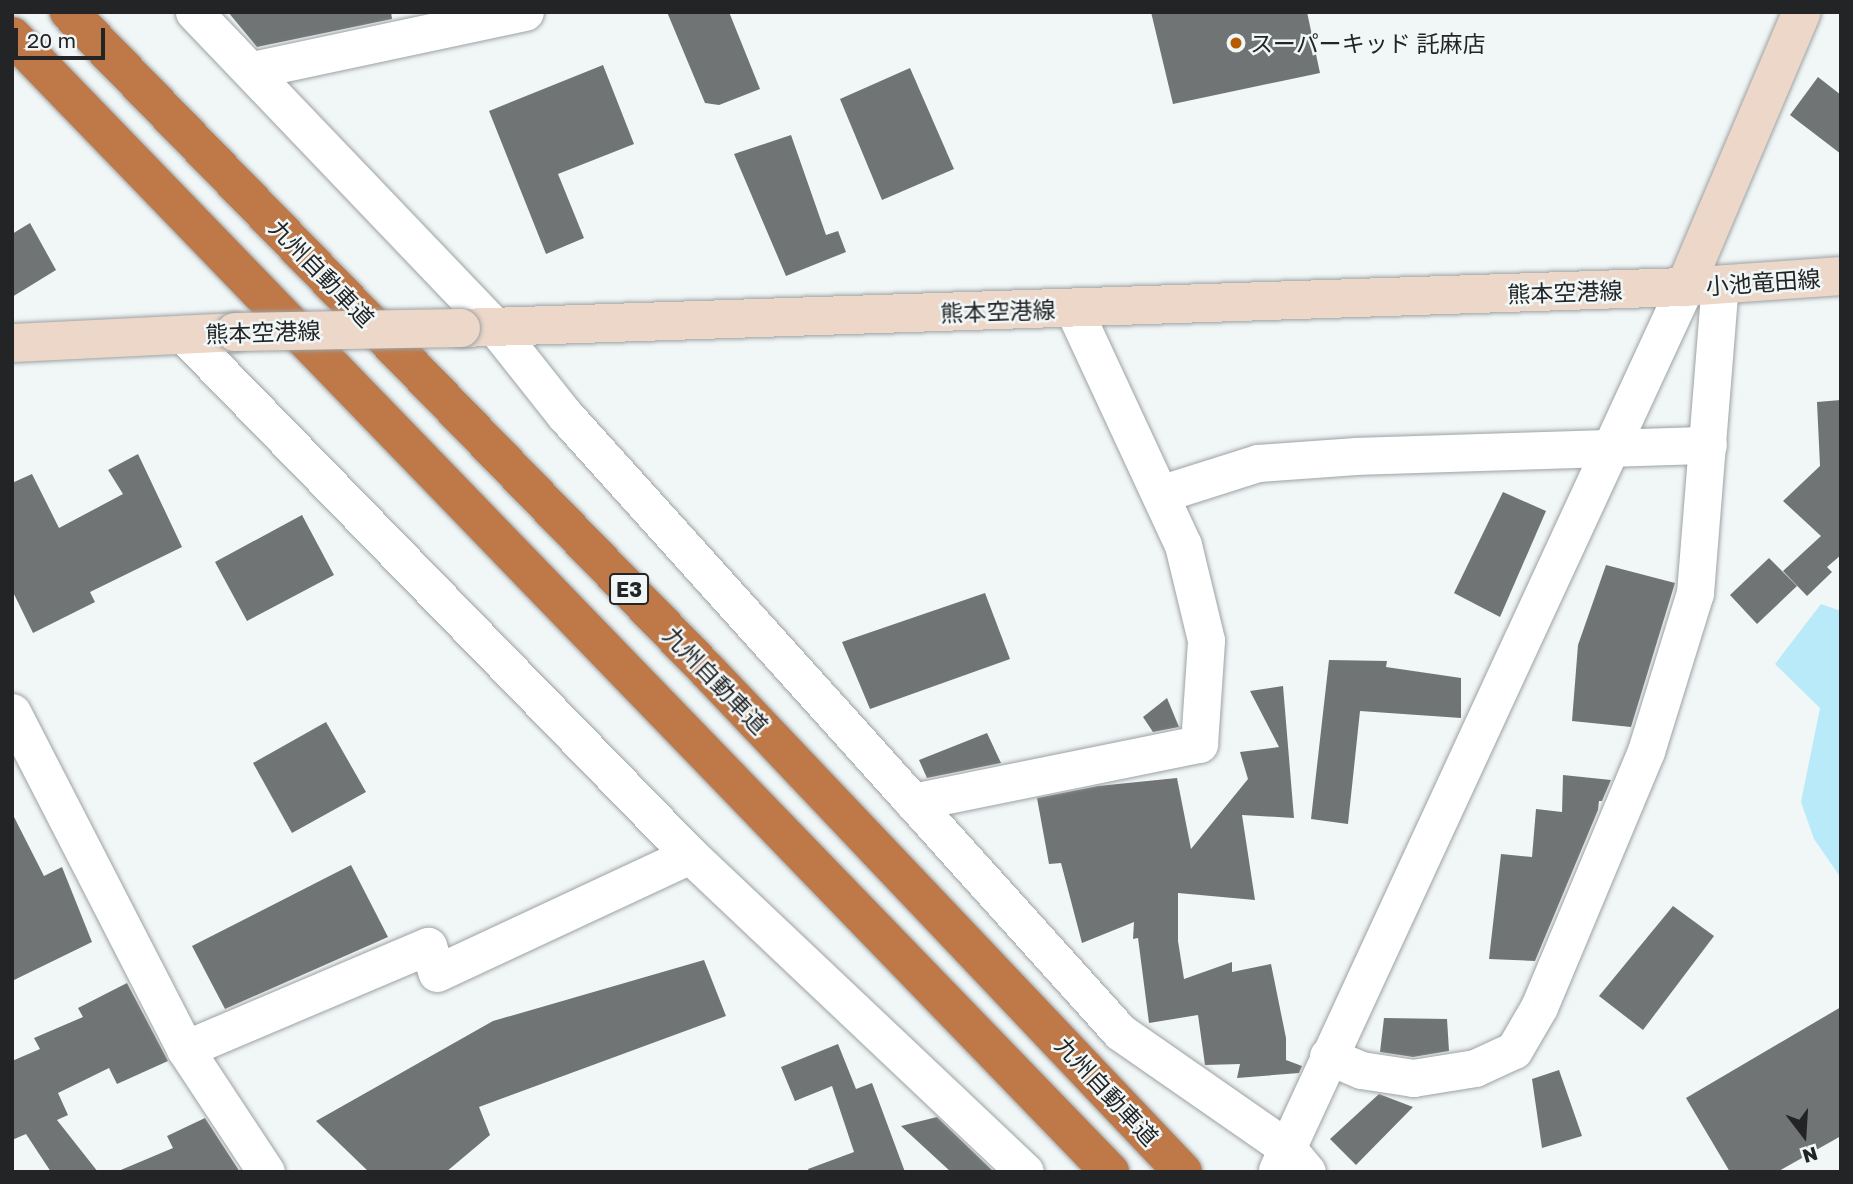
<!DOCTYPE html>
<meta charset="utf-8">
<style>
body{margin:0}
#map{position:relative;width:1853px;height:1184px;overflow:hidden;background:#f1f6f7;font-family:"Golos Text","Noto Sans JP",sans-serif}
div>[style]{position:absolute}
.green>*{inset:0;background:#b8eaf9}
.building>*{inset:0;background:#707475}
.roads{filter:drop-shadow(0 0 2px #9da2a3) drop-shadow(0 0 2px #9da2a3)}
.minor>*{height:37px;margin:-18.5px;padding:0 18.5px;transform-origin:18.5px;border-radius:18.5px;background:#fff}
.secondary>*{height:38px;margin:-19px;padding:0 19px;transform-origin:19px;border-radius:19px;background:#ecd7c8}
.motorway>*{height:38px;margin:-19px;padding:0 19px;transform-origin:19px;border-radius:19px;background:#bf7949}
.bridges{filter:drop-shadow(0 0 2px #9da2a3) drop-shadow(0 0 2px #9da2a3)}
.secondary-bridge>*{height:38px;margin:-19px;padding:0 19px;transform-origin:19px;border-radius:19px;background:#ecd7c8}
.dots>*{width:19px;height:19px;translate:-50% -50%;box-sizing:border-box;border:4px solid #f1f6f7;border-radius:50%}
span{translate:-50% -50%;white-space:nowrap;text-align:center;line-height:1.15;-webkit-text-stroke:5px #f1f6f7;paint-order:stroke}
.shield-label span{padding:2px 5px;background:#f1f6f7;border:2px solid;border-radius:5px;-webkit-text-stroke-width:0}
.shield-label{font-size:21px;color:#232425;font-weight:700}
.poi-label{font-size:23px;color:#232425}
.left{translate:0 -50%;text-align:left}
.street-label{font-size:23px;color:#232425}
.frame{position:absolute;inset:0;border:14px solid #232425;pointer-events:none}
.north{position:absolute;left:1769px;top:1100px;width:70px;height:70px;-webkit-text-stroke:5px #f1f6f7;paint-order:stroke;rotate:163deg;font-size:19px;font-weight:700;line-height:28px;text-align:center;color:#232425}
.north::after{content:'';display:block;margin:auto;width:24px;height:32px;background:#232425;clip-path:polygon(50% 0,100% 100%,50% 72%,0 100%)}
.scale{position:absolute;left:14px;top:28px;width:91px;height:32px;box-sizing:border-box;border:4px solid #232425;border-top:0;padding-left:9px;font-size:21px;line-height:24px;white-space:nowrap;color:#232425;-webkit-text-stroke:5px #f1f6f7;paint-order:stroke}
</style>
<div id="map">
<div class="green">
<i style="clip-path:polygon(1821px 604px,1841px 611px,1841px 878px,1814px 839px,1801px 802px,1820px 708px,1775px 664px)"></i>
</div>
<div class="building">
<i style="clip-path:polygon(228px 12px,391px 12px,392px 19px,257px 47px)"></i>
<i style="clip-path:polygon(667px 12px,729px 12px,760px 89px,719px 105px,705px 103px)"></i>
<i style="clip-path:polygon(1151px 12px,1307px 12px,1320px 73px,1173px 104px)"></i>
<i style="clip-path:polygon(603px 65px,634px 144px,558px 174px,584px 238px,546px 254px,489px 111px)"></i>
<i style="clip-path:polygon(910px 68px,954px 169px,882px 200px,840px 99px)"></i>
<i style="clip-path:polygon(1818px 77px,1841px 95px,1841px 154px,1790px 115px)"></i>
<i style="clip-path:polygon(791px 135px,826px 235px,838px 231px,846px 252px,786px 276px,734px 154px)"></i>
<i style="clip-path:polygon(30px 223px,56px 270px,12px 297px,12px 234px)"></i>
<i style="clip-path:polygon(1841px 400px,1841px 555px,1827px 567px,1832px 572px,1807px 596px,1783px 571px,1821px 536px,1783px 501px,1820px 466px,1817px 402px)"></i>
<i style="clip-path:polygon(138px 454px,182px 547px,90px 592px,95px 602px,33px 633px,12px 590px,12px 483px,32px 474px,59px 528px,123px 494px,108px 470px)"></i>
<i style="clip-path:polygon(1503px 492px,1546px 511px,1500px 617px,1454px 593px)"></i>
<i style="clip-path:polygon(302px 515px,334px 575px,247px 621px,215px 562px)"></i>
<i style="clip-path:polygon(1769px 558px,1797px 586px,1757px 624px,1730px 595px)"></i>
<i style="clip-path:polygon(1606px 565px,1675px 583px,1631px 727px,1572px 721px,1578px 645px)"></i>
<i style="clip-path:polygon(985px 593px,1010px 659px,870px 709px,842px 642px)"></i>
<i style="clip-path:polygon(1329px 660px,1387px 661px,1386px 667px,1461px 678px,1461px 718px,1360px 711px,1348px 824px,1311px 819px)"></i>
<i style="clip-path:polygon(1283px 686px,1294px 818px,1242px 815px,1255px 900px,1178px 893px,1178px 941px,1184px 979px,1232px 962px,1232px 972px,1271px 964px,1286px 1038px,1286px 1060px,1302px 1066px,1299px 1073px,1237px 1078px,1240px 1064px,1205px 1065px,1198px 1015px,1149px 1023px,1138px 938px,1133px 939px,1134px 922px,1082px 943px,1061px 863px,1049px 864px,1037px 798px,1098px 786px,1177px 778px,1191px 849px,1248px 779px,1240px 752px,1279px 747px,1250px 691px)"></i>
<i style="clip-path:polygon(1167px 698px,1179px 727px,1153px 732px,1143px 717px)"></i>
<i style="clip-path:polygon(326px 722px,366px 792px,292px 833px,253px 763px)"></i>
<i style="clip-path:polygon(987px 733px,1001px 763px,927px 778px,919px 760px)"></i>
<i style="clip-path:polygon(1563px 775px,1611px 780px,1602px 801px,1599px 801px,1598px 810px,1535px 961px,1489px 959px,1501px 854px,1532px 857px,1536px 809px,1562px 812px)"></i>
<i style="clip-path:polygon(12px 813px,44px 876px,62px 867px,92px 942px,12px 981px)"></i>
<i style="clip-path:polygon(351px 865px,388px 937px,225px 1009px,192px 946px)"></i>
<i style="clip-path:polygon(1673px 906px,1714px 936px,1643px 1030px,1599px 996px)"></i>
<i style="clip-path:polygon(704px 960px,726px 1016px,479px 1107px,490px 1135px,446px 1172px,369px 1172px,316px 1121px,493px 1021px)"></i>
<i style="clip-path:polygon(127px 983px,168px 1061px,117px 1084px,109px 1068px,58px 1093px,68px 1115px,57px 1120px,98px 1172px,51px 1172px,26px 1134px,12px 1140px,12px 1061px,40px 1049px,34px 1038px,83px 1017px,78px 1008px)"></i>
<i style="clip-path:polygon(1841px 1007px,1841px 1136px,1777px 1172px,1730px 1172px,1686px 1098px)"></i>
<i style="clip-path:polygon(1384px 1018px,1447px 1019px,1449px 1051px,1413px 1057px,1380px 1052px)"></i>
<i style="clip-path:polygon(838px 1044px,856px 1089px,872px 1083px,905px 1172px,809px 1172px,808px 1169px,854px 1152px,832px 1086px,795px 1101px,781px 1067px)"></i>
<i style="clip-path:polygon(1559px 1070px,1582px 1136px,1542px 1148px,1532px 1079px)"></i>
<i style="clip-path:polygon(1379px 1094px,1413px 1107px,1356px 1165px,1330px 1139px)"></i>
<i style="clip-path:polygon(937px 1117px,994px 1172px,951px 1172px,901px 1126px)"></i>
<i style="clip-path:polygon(205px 1118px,240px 1172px,116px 1172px,173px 1148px,167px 1136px)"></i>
</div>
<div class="roads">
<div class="minor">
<i style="left:194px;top:12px;width:436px;rotate:46.3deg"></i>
<i style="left:495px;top:327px;width:111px;rotate:51.6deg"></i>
<i style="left:564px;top:414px;width:831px;rotate:48.02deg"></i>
<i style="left:1120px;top:1032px;width:203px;rotate:34.8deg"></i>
<i style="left:1287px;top:1148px;width:31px;rotate:50deg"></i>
<i style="left:252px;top:70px;width:279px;rotate:-12deg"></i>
<i style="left:183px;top:334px;width:727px;rotate:45.78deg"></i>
<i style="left:690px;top:855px;width:461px;rotate:43.4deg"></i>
<i style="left:1160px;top:494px;width:103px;rotate:-17.6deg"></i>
<i style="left:1258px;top:463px;width:98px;rotate:-4.1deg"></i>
<i style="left:1356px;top:456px;width:352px;rotate:-1.8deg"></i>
<i style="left:12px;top:712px;width:379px;rotate:62.8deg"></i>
<i style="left:185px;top:1049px;width:147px;rotate:56.6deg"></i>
<i style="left:913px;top:802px;width:292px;rotate:-11.5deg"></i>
<i style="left:1199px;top:744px;width:104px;rotate:-86.1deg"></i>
<i style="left:1206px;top:640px;width:98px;rotate:-103.6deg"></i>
<i style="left:1183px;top:545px;width:261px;rotate:-114.9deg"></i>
<i style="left:185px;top:1049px;width:264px;rotate:-23deg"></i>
<i style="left:428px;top:946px;width:28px;rotate:72deg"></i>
<i style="left:437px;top:973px;width:279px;rotate:-25deg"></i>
<i style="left:1328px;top:1056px;width:36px;rotate:23deg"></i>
<i style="left:1361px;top:1070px;width:53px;rotate:8.7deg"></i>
<i style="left:1413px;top:1078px;width:63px;rotate:-9.2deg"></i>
<i style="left:1475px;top:1068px;width:43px;rotate:-24.8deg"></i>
<i style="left:1514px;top:1050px;width:50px;rotate:-59.8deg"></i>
<i style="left:1539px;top:1007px;width:277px;rotate:-67.3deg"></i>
<i style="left:1646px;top:751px;width:165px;rotate:-72.8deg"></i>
<i style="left:1695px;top:593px;width:309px;rotate:-85.4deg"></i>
<i style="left:1277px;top:1170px;width:973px;rotate:-65.2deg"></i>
</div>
<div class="secondary">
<i style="left:1685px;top:287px;width:299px;rotate:-67deg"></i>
<i style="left:461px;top:328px;width:1225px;rotate:-1.92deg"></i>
<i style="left:1685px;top:287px;width:156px;rotate:-4deg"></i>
<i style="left:12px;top:343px;width:223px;rotate:-2.8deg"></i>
</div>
<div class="motorway">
<i style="left:69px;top:12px;width:915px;rotate:45.89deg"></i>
<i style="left:706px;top:669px;width:693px;rotate:46.52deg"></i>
<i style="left:12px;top:36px;width:1580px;rotate:45.97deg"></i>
</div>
</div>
<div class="bridges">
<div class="secondary-bridge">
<i style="left:235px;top:332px;width:226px;rotate:-1deg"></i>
</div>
</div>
<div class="dots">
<i style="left:1236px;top:43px;background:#b75b00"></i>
</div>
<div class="shield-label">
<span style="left:629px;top:589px">E3</span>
</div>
<div class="poi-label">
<span class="left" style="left:1250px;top:43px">スーパーキッド 託麻店</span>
</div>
<div class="street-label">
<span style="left:322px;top:273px;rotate:46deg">九州自動車道</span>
<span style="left:1763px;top:282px;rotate:-4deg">小池竜田線</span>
<span style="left:1565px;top:292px;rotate:-2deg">熊本空港線</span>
<span style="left:998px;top:311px;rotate:-2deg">熊本空港線</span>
<span style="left:263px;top:332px;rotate:-2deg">熊本空港線</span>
<span style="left:716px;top:680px;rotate:46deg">九州自動車道</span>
<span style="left:1107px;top:1091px;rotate:47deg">九州自動車道</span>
</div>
<div class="frame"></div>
<div class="north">N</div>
<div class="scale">20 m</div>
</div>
